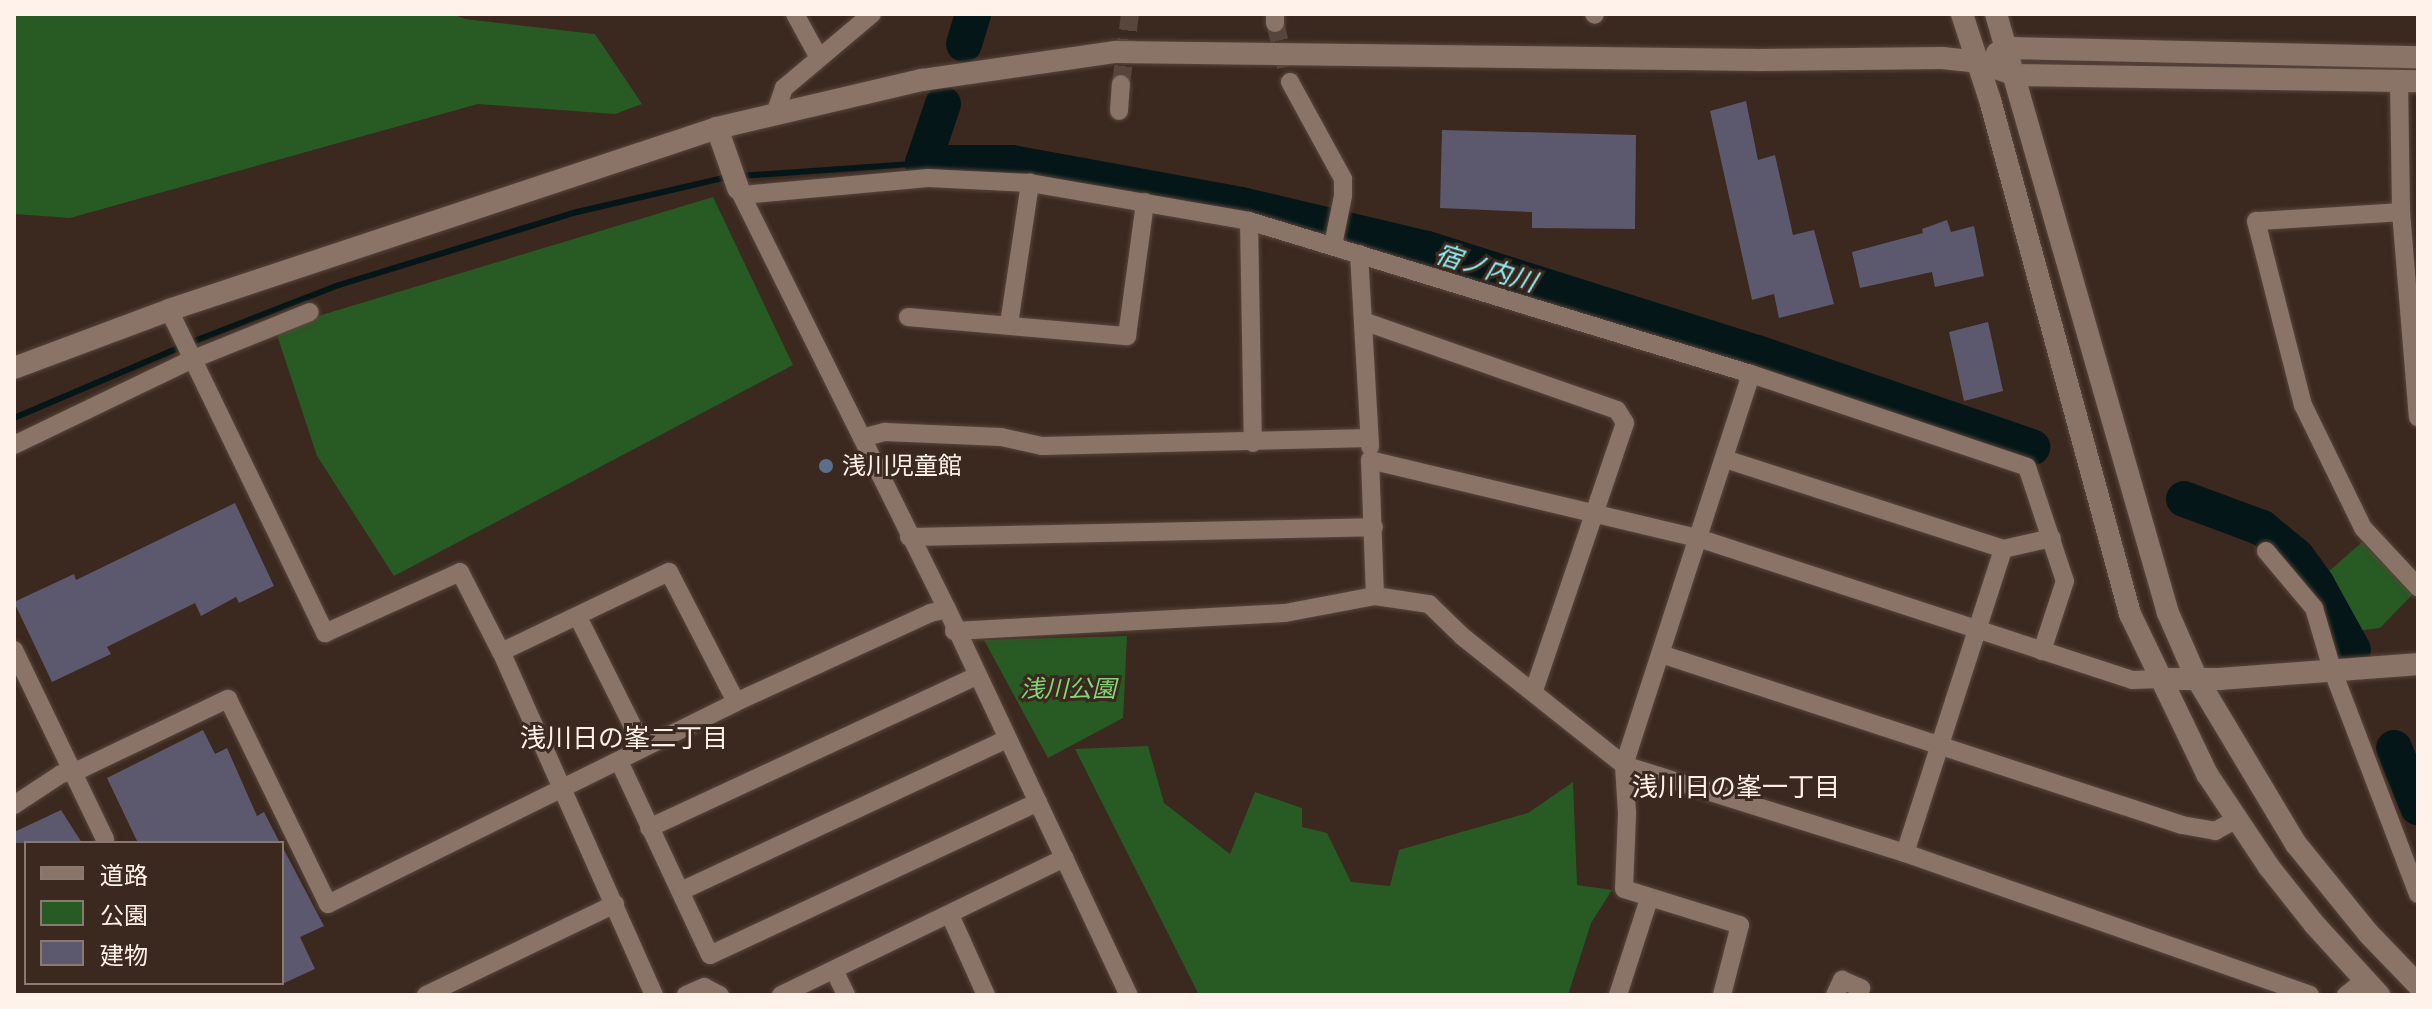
<!DOCTYPE html>
<meta charset="utf-8">
<style>
body{margin:0}
#map{position:relative;width:2432px;height:1009px;overflow:hidden;background:#3b281e;font-family:Lora,"Noto Sans JP",serif}
div>[style]{position:absolute}
.green>*{inset:0;background:#285a23}
.stream>*{height:6px;margin:-3px;padding:0 3px;transform-origin:3px;border-radius:3px;background:#041617}
.river>*{height:36px;margin:-18px;padding:0 18px;transform-origin:18px;border-radius:18px;background:#041617}
.building>*{inset:0;background:#5c596e}
.minor-tunnel>*{height:18px;margin-top:-9px;transform-origin:0;background:repeating-linear-gradient(90deg,#58463d 0 18px,transparent 0 27px)}
.roads{filter:drop-shadow(0 0 2px #57463e) drop-shadow(0 0 2px #57463e)}
.minor>*{height:18px;margin:-9px;padding:0 9px;transform-origin:9px;border-radius:9px;background:#8a7467}
.tertiary>*{height:22px;margin:-11px;padding:0 11px;transform-origin:11px;border-radius:11px;background:#8a7467}
.dots>*{width:22px;height:22px;translate:-50% -50%;box-sizing:border-box;border:4px solid #3b281e;border-radius:50%}
span{translate:-50% -50%;white-space:nowrap;text-align:center;line-height:1.15;-webkit-text-stroke:6px #3b281e;paint-order:stroke}
.poi-label{font-size:24px;color:#fff2eb}
.left{translate:0 -50%;text-align:left}
.park-label{font-size:24px;color:#81d776;font-style:italic}
.water-label{font-size:26px;color:#8ff2f8;font-style:italic}
.neighbourhood-label{font-size:26px;color:#fff2eb}
.frame{position:absolute;inset:0;border:16px solid #fff2eb;pointer-events:none}
.legend{position:absolute;left:24px;top:841px;width:260px;height:144px;box-sizing:border-box;background:#3b281e;border:2px solid #897970;margin:0;padding:10px 14px;list-style:none;font-size:24px;color:#fff2eb}
.legend li{display:flex;align-items:center;gap:16px;height:40px}
.legend b{width:40px;border:2px solid #897970}
</style>
<div id="map">
<div class="green">
<i style="clip-path:polygon(14px 14px,452px 14px,465px 19px,595px 34px,642px 104px,615px 114px,478px 104px,70px 218px,14px 214px)"></i>
<i style="clip-path:polygon(713px 197px,793px 365px,394px 576px,317px 456px,275px 329px)"></i>
<i style="clip-path:polygon(2362px 542px,2413px 594px,2380px 628px,2356px 631px,2327px 573px)"></i>
<i style="clip-path:polygon(1127px 636px,1123px 718px,1048px 758px,984px 640px)"></i>
<i style="clip-path:polygon(1148px 746px,1164px 803px,1230px 854px,1255px 792px,1302px 808px,1302px 827px,1327px 833px,1351px 882px,1390px 886px,1399px 850px,1528px 813px,1573px 782px,1577px 885px,1612px 890px,1591px 923px,1568px 995px,1199px 995px,1075px 749px)"></i>
</div>
<div class="stream">
<i style="left:739px;top:176px;width:184px;rotate:-4deg"></i>
<i style="left:14px;top:418px;width:199px;rotate:-23.1deg"></i>
<i style="left:197px;top:340px;width:152px;rotate:-21.2deg"></i>
<i style="left:339px;top:285px;width:249px;rotate:-17.1deg"></i>
<i style="left:577px;top:212px;width:155px;rotate:-13.1deg"></i>
</div>
<div class="river">
<i style="left:964px;top:44px;width:31px;rotate:-73deg"></i>
<i style="left:943px;top:104px;width:62px;rotate:108.7deg"></i>
<i style="left:923px;top:163px;width:89px"></i>
<i style="left:1012px;top:163px;width:233px;rotate:10.4deg"></i>
<i style="left:1241px;top:205px;width:191px;rotate:13.3deg"></i>
<i style="left:1427px;top:249px;width:346px;rotate:17.5deg"></i>
<i style="left:1757px;top:353px;width:291px;rotate:18.9deg"></i>
<i style="left:2184px;top:499px;width:83px;rotate:20.4deg"></i>
<i style="left:2262px;top:528px;width:45px;rotate:39.6deg"></i>
<i style="left:2297px;top:557px;width:34px;rotate:54deg"></i>
<i style="left:2317px;top:585px;width:74px;rotate:61deg"></i>
<i style="left:2394px;top:748px;width:64px;rotate:67.9deg"></i>
</div>
<div class="building">
<i style="clip-path:polygon(1746px 101px,1758px 160px,1775px 155px,1793px 235px,1814px 230px,1834px 304px,1779px 318px,1774px 294px,1752px 300px,1710px 111px)"></i>
<i style="clip-path:polygon(1442px 130px,1636px 135px,1635px 229px,1532px 228px,1532px 212px,1440px 208px)"></i>
<i style="clip-path:polygon(1947px 220px,1951px 232px,1974px 226px,1984px 276px,1935px 287px,1932px 272px,1860px 288px,1852px 252px,1923px 233px,1922px 229px)"></i>
<i style="clip-path:polygon(1988px 322px,2003px 391px,1964px 401px,1949px 332px)"></i>
<i style="clip-path:polygon(235px 503px,274px 586px,239px 603px,236px 597px,201px 616px,195px 603px,107px 647px,111px 654px,52px 682px,14px 602px,74px 574px,76px 580px)"></i>
<i style="clip-path:polygon(203px 730px,215px 754px,227px 748px,257px 816px,264px 812px,280px 843px,138px 843px,107px 778px)"></i>
<i style="clip-path:polygon(61px 810px,82px 843px,14px 843px,14px 832px)"></i>
<i style="clip-path:polygon(282px 846px,324px 926px,300px 937px,315px 969px,282px 984px)"></i>
</div>
<div class="minor-tunnel">
<i style="left:1275px;top:23px;width:61px;rotate:75.7deg"></i>
<i style="left:1121px;top:84px;width:71px;rotate:-82.7deg"></i>
</div>
<div class="roads">
<div class="minor">
<i style="left:795px;top:14px;width:48px;rotate:61.3deg"></i>
<i style="left:1275px;top:14px;width:9px;rotate:90deg"></i>
<i style="left:1594px;top:14px;width:1px;rotate:45deg"></i>
<i style="left:2399px;top:80px;width:132px;rotate:89.1deg"></i>
<i style="left:2401px;top:212px;width:206px;rotate:85.3deg"></i>
<i style="left:1290px;top:82px;width:111px;rotate:61.3deg"></i>
<i style="left:1343px;top:179px;width:17px;rotate:90deg"></i>
<i style="left:1343px;top:196px;width:50px;rotate:101.5deg"></i>
<i style="left:1119px;top:111px;width:27px;rotate:-86deg"></i>
<i style="left:775px;top:114px;width:28px;rotate:-71deg"></i>
<i style="left:784px;top:88px;width:115px;rotate:-40.1deg"></i>
<i style="left:738px;top:188px;width:470px;rotate:63.6deg"></i>
<i style="left:947px;top:609px;width:427px;rotate:64.8deg"></i>
<i style="left:742px;top:195px;width:187px;rotate:-5.2deg"></i>
<i style="left:928px;top:178px;width:102px;rotate:2.8deg"></i>
<i style="left:1030px;top:183px;width:222px;rotate:9.8deg"></i>
<i style="left:1249px;top:221px;width:525px;rotate:16.95deg"></i>
<i style="left:1751px;top:374px;width:291px;rotate:18.6deg"></i>
<i style="left:2027px;top:467px;width:120px;rotate:71.6deg"></i>
<i style="left:2065px;top:581px;width:74px;rotate:108.2deg"></i>
<i style="left:2401px;top:212px;width:145px;rotate:176.4deg"></i>
<i style="left:2256px;top:221px;width:190px;rotate:75.7deg"></i>
<i style="left:2303px;top:405px;width:137px;rotate:64deg"></i>
<i style="left:2363px;top:528px;width:81px;rotate:47deg"></i>
<i style="left:1249px;top:221px;width:222px;rotate:89deg"></i>
<i style="left:1359px;top:254px;width:193px;rotate:86.7deg"></i>
<i style="left:169px;top:310px;width:359px;rotate:64.2deg"></i>
<i style="left:325px;top:633px;width:148px;rotate:-24.3deg"></i>
<i style="left:460px;top:572px;width:90px;rotate:62.9deg"></i>
<i style="left:908px;top:317px;width:220px;rotate:5deg"></i>
<i style="left:1127px;top:336px;width:135px;rotate:-82.3deg"></i>
<i style="left:1363px;top:321px;width:269px;rotate:19.3deg"></i>
<i style="left:1617px;top:410px;width:15px;rotate:58deg"></i>
<i style="left:1625px;top:423px;width:283px;rotate:108.8deg"></i>
<i style="left:1009px;top:324px;width:143px;rotate:-81.5deg"></i>
<i style="left:862px;top:438px;width:24px;rotate:-15deg"></i>
<i style="left:885px;top:432px;width:116px;rotate:2.5deg"></i>
<i style="left:1001px;top:437px;width:42px;rotate:12.4deg"></i>
<i style="left:1042px;top:446px;width:327px;rotate:-1.4deg"></i>
<i style="left:14px;top:445px;width:196px;rotate:-25.7deg"></i>
<i style="left:191px;top:360px;width:128px;rotate:-22deg"></i>
<i style="left:1725px;top:459px;width:292px;rotate:17.9deg"></i>
<i style="left:2003px;top:549px;width:50px;rotate:-12.7deg"></i>
<i style="left:909px;top:537px;width:465px;rotate:-1.2deg"></i>
<i style="left:2266px;top:551px;width:75px;rotate:49.9deg"></i>
<i style="left:2314px;top:608px;width:64px;rotate:73.6deg"></i>
<i style="left:2332px;top:669px;width:241px;rotate:69.1deg"></i>
<i style="left:1375px;top:596px;width:136px;rotate:-92.1deg"></i>
<i style="left:1370px;top:460px;width:337px;rotate:13.4deg"></i>
<i style="left:1698px;top:538px;width:457px;rotate:18.1deg"></i>
<i style="left:2132px;top:680px;width:29px;rotate:-2deg"></i>
<i style="left:578px;top:617px;width:145px;rotate:63.4deg"></i>
<i style="left:954px;top:631px;width:331px;rotate:-3.1deg"></i>
<i style="left:1285px;top:613px;width:92px;rotate:-10.7deg"></i>
<i style="left:1375px;top:596px;width:55px;rotate:8.4deg"></i>
<i style="left:1429px;top:604px;width:47px;rotate:44.1deg"></i>
<i style="left:1463px;top:637px;width:206px;rotate:38.5deg"></i>
<i style="left:1624px;top:765px;width:294px;rotate:17.4deg"></i>
<i style="left:1905px;top:853px;width:429px;rotate:19.3deg"></i>
<i style="left:14px;top:650px;width:210px;rotate:64.3deg"></i>
<i style="left:1661px;top:654px;width:548px;rotate:18.17deg"></i>
<i style="left:2182px;top:825px;width:34px;rotate:10deg"></i>
<i style="left:2215px;top:831px;width:25px;rotate:-29deg"></i>
<i style="left:619px;top:761px;width:214px;rotate:64.9deg"></i>
<i style="left:710px;top:955px;width:362px;rotate:-25deg"></i>
<i style="left:14px;top:805px;width:56px;rotate:-33.4deg"></i>
<i style="left:61px;top:774px;width:21px;rotate:-14deg"></i>
<i style="left:81px;top:769px;width:163px;rotate:-25.5deg"></i>
<i style="left:228px;top:699px;width:228px;rotate:64deg"></i>
<i style="left:328px;top:904px;width:455px;rotate:-26.3deg"></i>
<i style="left:736px;top:702px;width:213px;rotate:-24.6deg"></i>
<i style="left:930px;top:613px;width:17px;rotate:-13deg"></i>
<i style="left:649px;top:828px;width:362px;rotate:-24.9deg"></i>
<i style="left:1905px;top:853px;width:319px;rotate:-72.1deg"></i>
<i style="left:681px;top:891px;width:360px;rotate:-25deg"></i>
<i style="left:950px;top:915px;width:88px;rotate:65.8deg"></i>
<i style="left:834px;top:970px;width:28px;rotate:64deg"></i>
<i style="left:426px;top:995px;width:210px;rotate:-25.7deg"></i>
<i style="left:654px;top:995px;width:376px;rotate:-114deg"></i>
<i style="left:501px;top:652px;width:186px;rotate:-25.5deg"></i>
<i style="left:669px;top:572px;width:146px;rotate:62.7deg"></i>
<i style="left:686px;top:995px;width:20px;rotate:-24deg"></i>
<i style="left:704px;top:987px;width:18px;rotate:27deg"></i>
<i style="left:781px;top:995px;width:315px;rotate:-25.8deg"></i>
<i style="left:1618px;top:995px;width:101px;rotate:-72.1deg"></i>
<i style="left:1722px;top:995px;width:72px;rotate:-75.6deg"></i>
<i style="left:1740px;top:925px;width:121px;rotate:-162.8deg"></i>
<i style="left:1624px;top:889px;width:76px;rotate:-87.7deg"></i>
<i style="left:1627px;top:813px;width:48px;rotate:-93.6deg"></i>
<i style="left:1624px;top:765px;width:411px;rotate:-72deg"></i>
<i style="left:1835px;top:995px;width:17px;rotate:-65deg"></i>
<i style="left:1842px;top:980px;width:21px;rotate:23deg"></i>
<i style="left:2346px;top:995px;width:23px;rotate:-38deg"></i>
</div>
<div class="tertiary">
<i style="left:1962px;top:14px;width:90px;rotate:72deg"></i>
<i style="left:1990px;top:100px;width:533px;rotate:74.76deg"></i>
<i style="left:2130px;top:614px;width:178px;rotate:64.3deg"></i>
<i style="left:2207px;top:774px;width:112px;rotate:56.3deg"></i>
<i style="left:2269px;top:867px;width:74px;rotate:51.6deg"></i>
<i style="left:2315px;top:925px;width:95px;rotate:47.6deg"></i>
<i style="left:1996px;top:14px;width:623px;rotate:73.98deg"></i>
<i style="left:2168px;top:613px;width:70px;rotate:66.4deg"></i>
<i style="left:2196px;top:677px;width:195px;rotate:59.1deg"></i>
<i style="left:2296px;top:844px;width:114px;rotate:51deg"></i>
<i style="left:2368px;top:933px;width:72px;rotate:46.1deg"></i>
<i style="left:1997px;top:53px;width:12px;rotate:-24deg"></i>
<i style="left:2008px;top:48px;width:410px;rotate:1.3deg"></i>
<i style="left:717px;top:128px;width:64px;rotate:70.7deg"></i>
<i style="left:14px;top:368px;width:165px;rotate:-20.5deg"></i>
<i style="left:169px;top:310px;width:577px;rotate:-18.37deg"></i>
<i style="left:717px;top:128px;width:211px;rotate:-13.2deg"></i>
<i style="left:922px;top:80px;width:195px;rotate:-8.3deg"></i>
<i style="left:1115px;top:52px;width:646px;rotate:0.71deg"></i>
<i style="left:1761px;top:60px;width:181px;rotate:-0.6deg"></i>
<i style="left:1942px;top:58px;width:36px;rotate:6deg"></i>
<i style="left:1978px;top:62px;width:40px;rotate:18.9deg"></i>
<i style="left:2016px;top:75px;width:402px;rotate:0.9deg"></i>
<i style="left:2161px;top:679px;width:59px"></i>
<i style="left:2220px;top:679px;width:199px;rotate:-4.3deg"></i>
</div>
</div>
<div class="dots">
<i style="left:826px;top:466px;background:#5c6f8a"></i>
</div>
<div class="poi-label">
<span class="left" style="left:842px;top:466px">浅川児童館</span>
</div>
<div class="park-label">
<span style="left:1068px;top:689px">浅川公園</span>
</div>
<div class="water-label">
<span style="left:1486px;top:268px;rotate:17deg">宿ノ内川</span>
</div>
<div class="neighbourhood-label">
<span style="left:624px;top:738px">浅川日の峯二丁目</span>
<span style="left:1736px;top:787px">浅川日の峯一丁目</span>
</div>
<div class="frame"></div>
<ul class="legend">
<li><b style="height:10px;background:#8a7467"></b>道路</li>
<li><b style="height:22px;background:#285a23"></b>公園</li>
<li><b style="height:22px;background:#5c596e"></b>建物</li>
</ul>
</div>
